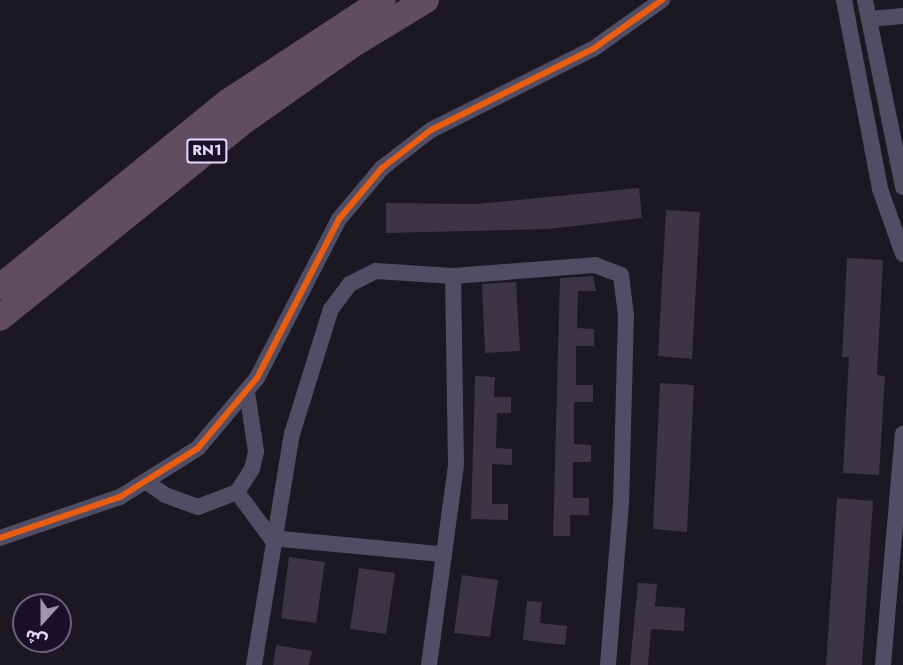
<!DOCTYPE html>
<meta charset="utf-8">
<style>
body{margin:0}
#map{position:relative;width:903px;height:665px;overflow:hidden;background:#1b1723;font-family:Jost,"Noto Sans Arabic",sans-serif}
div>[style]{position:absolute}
.building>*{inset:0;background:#3b3546}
.minor>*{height:16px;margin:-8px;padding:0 8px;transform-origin:8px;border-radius:8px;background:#514d64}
.highway>*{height:26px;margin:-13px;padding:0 13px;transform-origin:13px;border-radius:13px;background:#614d5f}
.cycleway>*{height:6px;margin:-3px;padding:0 3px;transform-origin:3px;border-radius:3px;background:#e95d12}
span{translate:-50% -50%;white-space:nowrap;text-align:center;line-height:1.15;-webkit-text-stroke:4.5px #1a1129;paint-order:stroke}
.shield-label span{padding:2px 4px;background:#1a1129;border:2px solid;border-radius:4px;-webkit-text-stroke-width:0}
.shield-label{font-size:15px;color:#e5dafe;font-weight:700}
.north{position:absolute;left:12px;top:593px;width:60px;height:60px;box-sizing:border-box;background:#1a1129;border:2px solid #6b617e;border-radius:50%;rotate:201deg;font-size:16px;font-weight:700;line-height:24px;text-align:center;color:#e5dafe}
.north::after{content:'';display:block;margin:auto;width:21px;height:27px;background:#9e96b1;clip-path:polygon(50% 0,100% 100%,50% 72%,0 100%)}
</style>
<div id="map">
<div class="building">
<i style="clip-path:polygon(639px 188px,642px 218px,549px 229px,386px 233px,386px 203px,477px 204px)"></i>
<i style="clip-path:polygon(666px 210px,700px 212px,692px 359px,658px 356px)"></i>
<i style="clip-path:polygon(847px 258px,883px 260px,877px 375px,885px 376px,879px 475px,843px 473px,849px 357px,842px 357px)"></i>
<i style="clip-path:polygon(593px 276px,596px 291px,578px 291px,577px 328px,594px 329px,594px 346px,576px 346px,576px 385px,593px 385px,593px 402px,574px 402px,574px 444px,591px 445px,591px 462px,573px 462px,573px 498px,589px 498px,589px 515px,570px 515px,570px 536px,553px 536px,560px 278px)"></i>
<i style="clip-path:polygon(516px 282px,520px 351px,485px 353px,482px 284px)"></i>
<i style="clip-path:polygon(475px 376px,495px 377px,494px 397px,511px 397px,511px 413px,497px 413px,496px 448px,512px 449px,512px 465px,492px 464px,492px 504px,508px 504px,508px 520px,471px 519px)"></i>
<i style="clip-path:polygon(660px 383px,694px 385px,687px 532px,653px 529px)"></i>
<i style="clip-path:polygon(837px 498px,873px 501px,862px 665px,826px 665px)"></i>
<i style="clip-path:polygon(289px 557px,325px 562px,316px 623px,281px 618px)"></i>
<i style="clip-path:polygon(359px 568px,395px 573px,386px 634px,350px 629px)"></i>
<i style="clip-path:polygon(462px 575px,498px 580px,490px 637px,454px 633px)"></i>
<i style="clip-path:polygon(638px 583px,657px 584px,655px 606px,685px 608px,684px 631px,651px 629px,648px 665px,630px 665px)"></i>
<i style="clip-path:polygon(527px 601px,542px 602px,540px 623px,567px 626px,565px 645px,523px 640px)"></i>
<i style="clip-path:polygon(276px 645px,312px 651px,309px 665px,273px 665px)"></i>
</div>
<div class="minor">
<i style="left:844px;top:0;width:192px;rotate:79.2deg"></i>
<i style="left:880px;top:189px;width:69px;rotate:70.5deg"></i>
<i style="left:865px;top:0;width:191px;rotate:78.5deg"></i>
<i style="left:869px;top:19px;width:34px;rotate:-5deg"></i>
<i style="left:148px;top:483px;width:21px;rotate:35deg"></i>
<i style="left:165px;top:495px;width:35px;rotate:20deg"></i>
<i style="left:198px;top:507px;width:42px;rotate:-21deg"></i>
<i style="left:237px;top:492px;width:27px;rotate:-57deg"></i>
<i style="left:252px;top:469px;width:18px;rotate:-77deg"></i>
<i style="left:256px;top:451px;width:60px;rotate:-98.7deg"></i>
<i style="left:237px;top:492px;width:57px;rotate:53.5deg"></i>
<i style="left:271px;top:538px;width:171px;rotate:5.4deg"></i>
<i style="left:0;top:538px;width:127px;rotate:-18.9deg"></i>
<i style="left:120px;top:497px;width:92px;rotate:-32.1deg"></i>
<i style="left:198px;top:448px;width:92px;rotate:-49.9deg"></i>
<i style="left:257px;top:378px;width:179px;rotate:-62.7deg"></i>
<i style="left:339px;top:219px;width:67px;rotate:-49.9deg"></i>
<i style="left:382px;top:168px;width:62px;rotate:-37.8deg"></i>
<i style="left:431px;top:130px;width:181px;rotate:-26.6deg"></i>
<i style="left:593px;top:49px;width:85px;rotate:-35.4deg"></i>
<i style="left:254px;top:665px;width:234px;rotate:-80.7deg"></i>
<i style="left:292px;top:434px;width:131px;rotate:-72.7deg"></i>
<i style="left:331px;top:309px;width:31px;rotate:-53deg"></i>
<i style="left:350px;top:284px;width:29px;rotate:-27deg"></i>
<i style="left:376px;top:271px;width:77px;rotate:3.7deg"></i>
<i style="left:453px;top:276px;width:142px;rotate:-4.4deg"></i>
<i style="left:595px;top:265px;width:28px;rotate:21deg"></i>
<i style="left:621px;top:275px;width:39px;rotate:83deg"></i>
<i style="left:626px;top:314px;width:189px;rotate:91.5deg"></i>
<i style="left:621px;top:503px;width:163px;rotate:94.6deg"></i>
<i style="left:429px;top:665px;width:201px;rotate:-82.3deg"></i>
<i style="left:456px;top:466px;width:190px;rotate:-90.9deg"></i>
<i style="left:883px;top:665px;width:232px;rotate:-85.1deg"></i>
</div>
<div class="highway">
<i style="left:0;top:287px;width:295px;rotate:-39.1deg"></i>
<i style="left:229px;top:101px;width:184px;rotate:-33.3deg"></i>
<i style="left:0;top:318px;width:309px;rotate:-38.9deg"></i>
<i style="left:240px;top:124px;width:133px;rotate:-35.2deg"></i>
<i style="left:349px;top:47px;width:90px;rotate:-31.4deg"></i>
</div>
<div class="cycleway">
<i style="left:0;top:538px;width:127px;rotate:-18.9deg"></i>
<i style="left:120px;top:497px;width:92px;rotate:-32.1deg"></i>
<i style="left:198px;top:448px;width:92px;rotate:-49.9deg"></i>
<i style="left:257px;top:378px;width:179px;rotate:-62.7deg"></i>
<i style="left:339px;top:219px;width:67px;rotate:-49.9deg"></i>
<i style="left:382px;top:168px;width:62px;rotate:-37.8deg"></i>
<i style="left:431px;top:130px;width:181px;rotate:-26.6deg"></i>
<i style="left:593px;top:49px;width:85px;rotate:-35.4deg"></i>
</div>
<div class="shield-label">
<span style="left:207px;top:151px">RN1</span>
</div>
<div class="north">ش</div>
</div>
